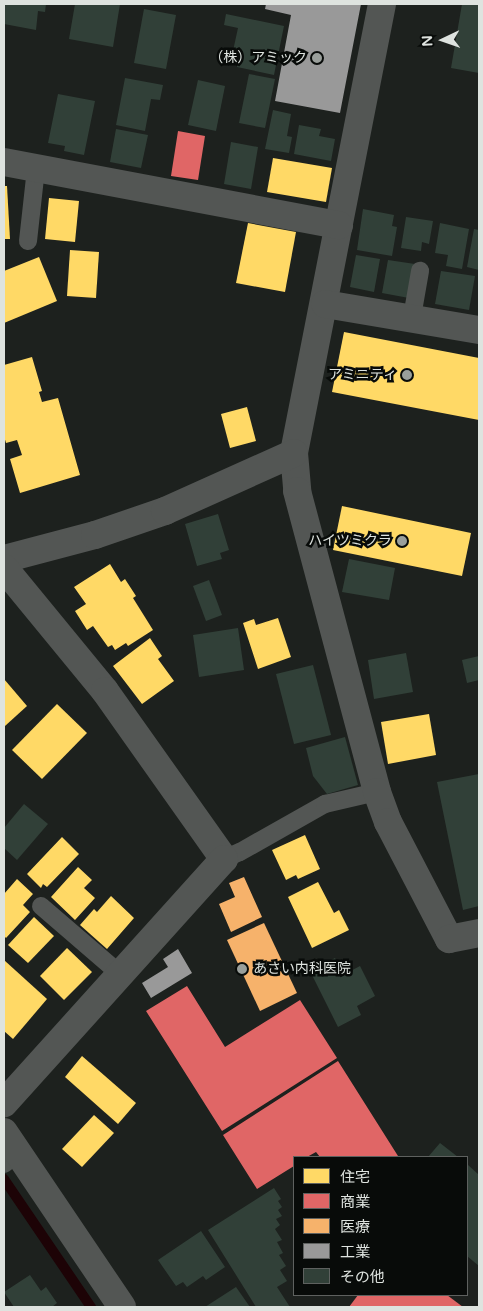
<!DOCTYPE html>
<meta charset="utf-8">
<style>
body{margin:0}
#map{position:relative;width:483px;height:1311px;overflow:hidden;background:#1d211e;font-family:"Varela Round","Noto Sans JP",sans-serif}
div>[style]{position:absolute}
.homes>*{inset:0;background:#ffd966}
.shops>*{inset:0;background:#e06666}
.health>*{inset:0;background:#f6b26b}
.industry>*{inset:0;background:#999}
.stream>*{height:10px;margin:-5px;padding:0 5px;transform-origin:5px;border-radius:5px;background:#1d0306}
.building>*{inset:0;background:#314038}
.service>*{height:18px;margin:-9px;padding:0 9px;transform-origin:9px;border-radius:9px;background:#535654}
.minor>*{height:28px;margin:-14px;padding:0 14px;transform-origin:14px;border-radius:14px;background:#535654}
.tertiary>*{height:28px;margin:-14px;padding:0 14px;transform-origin:14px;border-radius:14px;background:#535654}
.dots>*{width:14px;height:14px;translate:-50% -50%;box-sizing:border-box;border:2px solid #080b09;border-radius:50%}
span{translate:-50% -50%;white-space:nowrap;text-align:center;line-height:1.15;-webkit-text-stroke:5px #080b09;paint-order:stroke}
.poi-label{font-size:14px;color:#dee3df}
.right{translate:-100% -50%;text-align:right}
.left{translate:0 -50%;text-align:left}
.frame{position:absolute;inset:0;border:5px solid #dee3df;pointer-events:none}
.legend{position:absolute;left:293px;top:1156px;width:175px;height:140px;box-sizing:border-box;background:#080b09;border:1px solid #5e615f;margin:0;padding:6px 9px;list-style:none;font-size:15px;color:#dee3df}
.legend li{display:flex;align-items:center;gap:10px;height:25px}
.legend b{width:25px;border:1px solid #5e615f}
.north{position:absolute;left:418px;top:15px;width:50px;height:50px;-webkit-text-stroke:4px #080b09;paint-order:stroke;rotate:267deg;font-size:14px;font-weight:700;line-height:20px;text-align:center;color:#dee3df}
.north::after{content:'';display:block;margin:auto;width:18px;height:22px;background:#dee3df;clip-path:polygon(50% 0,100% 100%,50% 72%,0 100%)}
</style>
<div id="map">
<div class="homes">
<i style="clip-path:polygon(273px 158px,332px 168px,326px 202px,267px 192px)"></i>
<i style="clip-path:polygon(4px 186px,7px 186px,10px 239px,4px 239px)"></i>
<i style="clip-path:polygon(49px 198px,79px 201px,75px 242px,45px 239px)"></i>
<i style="clip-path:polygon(248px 223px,296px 232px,285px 292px,236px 283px)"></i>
<i style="clip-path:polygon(70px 250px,99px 252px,96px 298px,67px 296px)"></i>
<i style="clip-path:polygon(39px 257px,57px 301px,4px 323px,4px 271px)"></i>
<i style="clip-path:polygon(344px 332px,479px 358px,479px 420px,332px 392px)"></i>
<i style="clip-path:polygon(32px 357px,42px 391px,39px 392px,42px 402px,58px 398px,80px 475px,20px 493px,10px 459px,22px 455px,17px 440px,6px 443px,4px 436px,4px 365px)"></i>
<i style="clip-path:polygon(247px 407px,256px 441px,230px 448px,221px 414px)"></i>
<i style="clip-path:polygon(342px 506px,471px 533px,462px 576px,333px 550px)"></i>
<i style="clip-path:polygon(110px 564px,121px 582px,125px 579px,136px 596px,133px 598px,153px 630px,128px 646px,126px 643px,115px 650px,112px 645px,108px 647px,93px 626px,87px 630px,75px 611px,86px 604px,74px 587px)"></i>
<i style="clip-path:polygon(278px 618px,291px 657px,258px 669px,243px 623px,254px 619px,256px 625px)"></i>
<i style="clip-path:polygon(150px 638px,162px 656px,158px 659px,174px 681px,142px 704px,113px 666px)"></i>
<i style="clip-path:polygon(4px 679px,27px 706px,5px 726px,4px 725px)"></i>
<i style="clip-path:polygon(57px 704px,87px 733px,42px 779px,12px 750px)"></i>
<i style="clip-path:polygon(429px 714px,436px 755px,388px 764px,381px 722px)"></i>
<i style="clip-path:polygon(305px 835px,320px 869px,298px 879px,296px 875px,286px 880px,272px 850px)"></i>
<i style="clip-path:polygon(62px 837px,79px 854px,47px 887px,43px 884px,41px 888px,27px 874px)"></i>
<i style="clip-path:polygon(78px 867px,92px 880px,84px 888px,95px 898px,75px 920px,51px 897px)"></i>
<i style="clip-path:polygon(17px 879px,33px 894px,23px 905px,30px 912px,6px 938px,4px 936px,4px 894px)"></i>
<i style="clip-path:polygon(318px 882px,334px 913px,339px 910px,349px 930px,312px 948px,288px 897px)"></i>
<i style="clip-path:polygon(111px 896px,134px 918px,107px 949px,80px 925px,94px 909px,97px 912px)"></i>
<i style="clip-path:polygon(34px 917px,54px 936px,28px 963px,8px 945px)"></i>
<i style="clip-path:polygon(67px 948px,92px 972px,64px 1000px,40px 976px)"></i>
<i style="clip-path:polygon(4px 960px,47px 999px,13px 1039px,4px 1031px)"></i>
<i style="clip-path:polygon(82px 1056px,136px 1103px,118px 1124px,65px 1077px)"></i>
<i style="clip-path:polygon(94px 1115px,114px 1133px,82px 1167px,62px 1149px)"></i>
</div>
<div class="shops">
<i style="clip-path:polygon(178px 131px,205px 136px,198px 180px,171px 176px)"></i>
<i style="clip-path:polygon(187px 986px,225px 1047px,300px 1000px,337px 1058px,222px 1131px,146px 1011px)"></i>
<i style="clip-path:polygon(338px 1061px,398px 1156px,320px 1157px,316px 1152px,307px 1157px,294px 1157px,294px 1166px,257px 1189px,223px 1135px)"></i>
<i style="clip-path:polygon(358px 1295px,447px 1295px,463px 1307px,349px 1307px)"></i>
</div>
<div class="health">
<i style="clip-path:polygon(244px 877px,262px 917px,231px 932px,219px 904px,235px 897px,229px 883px)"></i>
<i style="clip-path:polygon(264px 923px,297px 993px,260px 1011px,227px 940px)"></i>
</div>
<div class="industry">
<i style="clip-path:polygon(266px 4px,361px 4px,340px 113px,275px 101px,291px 15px,265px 9px)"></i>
<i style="clip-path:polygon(178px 949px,192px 973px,151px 998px,142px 983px,168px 967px,163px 959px)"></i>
</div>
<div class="stream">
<i style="left:4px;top:1179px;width:155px;rotate:55.8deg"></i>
</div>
<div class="building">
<i style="clip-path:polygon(4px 4px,46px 4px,45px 12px,38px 11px,36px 30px,4px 24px)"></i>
<i style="clip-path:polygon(75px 4px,120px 4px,113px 47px,69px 39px)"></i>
<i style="clip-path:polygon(462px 4px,479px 4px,479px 73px,451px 68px)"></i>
<i style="clip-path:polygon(144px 9px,176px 15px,166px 69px,134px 63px)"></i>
<i style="clip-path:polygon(226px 14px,284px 26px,274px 75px,237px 67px,238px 62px,231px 60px,238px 28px,224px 25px)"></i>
<i style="clip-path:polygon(249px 74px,275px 79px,265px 128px,239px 123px)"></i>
<i style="clip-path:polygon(125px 78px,163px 85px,160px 100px,151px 99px,145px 131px,116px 125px)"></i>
<i style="clip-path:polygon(198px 80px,225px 86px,216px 131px,188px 125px)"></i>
<i style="clip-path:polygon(58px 94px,95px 101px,84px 155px,64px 151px,65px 146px,48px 143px)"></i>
<i style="clip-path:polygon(273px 110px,291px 114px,287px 136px,292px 137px,289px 153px,265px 149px)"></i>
<i style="clip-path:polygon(299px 125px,321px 129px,319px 136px,335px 139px,331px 161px,294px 154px)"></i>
<i style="clip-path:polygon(116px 129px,148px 135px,141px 168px,110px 162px)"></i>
<i style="clip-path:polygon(231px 142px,258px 147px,251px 189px,224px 184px)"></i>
<i style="clip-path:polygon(363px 209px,394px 215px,392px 226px,397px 227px,392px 256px,357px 250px)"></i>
<i style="clip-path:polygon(406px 217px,433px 221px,429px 244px,422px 242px,421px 251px,401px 248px)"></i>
<i style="clip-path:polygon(440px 223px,469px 229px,462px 269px,446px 266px,448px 255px,435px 253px)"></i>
<i style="clip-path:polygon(474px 229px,479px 230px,479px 270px,467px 267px)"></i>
<i style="clip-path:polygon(356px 255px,380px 259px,374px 292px,350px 287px)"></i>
<i style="clip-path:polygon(388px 260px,415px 264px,409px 298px,382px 293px)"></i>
<i style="clip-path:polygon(441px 271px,475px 276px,469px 310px,435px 304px)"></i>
<i style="clip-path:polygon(218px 514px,229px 550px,220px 553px,222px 559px,197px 566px,185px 524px)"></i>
<i style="clip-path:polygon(349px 559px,395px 568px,389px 600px,342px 592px)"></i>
<i style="clip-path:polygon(209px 580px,222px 615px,206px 621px,193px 586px)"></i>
<i style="clip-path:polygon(238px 628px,244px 670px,199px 677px,193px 635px)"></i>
<i style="clip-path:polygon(406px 653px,413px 692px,374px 699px,368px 660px)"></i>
<i style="clip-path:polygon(479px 656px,479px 680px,467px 683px,462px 660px)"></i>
<i style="clip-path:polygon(313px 665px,331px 735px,294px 744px,276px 674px)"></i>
<i style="clip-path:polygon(345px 737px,358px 785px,327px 794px,313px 776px,306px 748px)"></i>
<i style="clip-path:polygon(479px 774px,479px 906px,463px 910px,437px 782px)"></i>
<i style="clip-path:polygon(24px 804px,48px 824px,17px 860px,4px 848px,4px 828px)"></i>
<i style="clip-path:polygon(335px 958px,343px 975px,360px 966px,375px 996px,357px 1006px,361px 1015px,338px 1027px,310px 971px)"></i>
<i style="clip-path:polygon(440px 1143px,458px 1157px,428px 1157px)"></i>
<i style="clip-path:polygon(467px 1164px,479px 1175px,479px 1266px,467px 1256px)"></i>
<i style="clip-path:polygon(274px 1188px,281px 1199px,278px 1201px,282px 1207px,278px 1210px,282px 1216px,276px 1219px,280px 1225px,275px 1229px,282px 1240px,277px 1242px,283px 1253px,279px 1255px,286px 1266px,280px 1270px,287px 1281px,277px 1287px,290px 1307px,256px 1307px,208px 1230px)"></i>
<i style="clip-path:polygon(201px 1231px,225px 1267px,206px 1280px,203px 1276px,187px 1287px,183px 1282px,176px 1286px,158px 1260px)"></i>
<i style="clip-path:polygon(30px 1275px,41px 1291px,46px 1287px,57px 1303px,52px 1307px,14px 1307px,4px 1292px)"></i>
<i style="clip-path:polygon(236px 1287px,250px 1307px,205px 1307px)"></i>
</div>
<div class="service">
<i style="left:28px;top:241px;width:73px;rotate:-83.7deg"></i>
<i style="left:412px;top:317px;width:47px;rotate:-80.1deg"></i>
<i style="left:224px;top:859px;width:17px;rotate:-24deg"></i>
<i style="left:240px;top:852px;width:98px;rotate:-29.5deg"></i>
<i style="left:325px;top:804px;width:53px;rotate:-13deg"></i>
<i style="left:41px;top:906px;width:104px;rotate:40.7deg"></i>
<i style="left:4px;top:1164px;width:19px;rotate:-36deg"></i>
</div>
<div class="minor">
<i style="left:382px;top:4px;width:458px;rotate:101.1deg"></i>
<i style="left:294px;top:453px;width:38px;rotate:85deg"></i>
<i style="left:297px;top:491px;width:311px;rotate:75.1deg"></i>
<i style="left:377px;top:792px;width:32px;rotate:70deg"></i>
<i style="left:388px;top:822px;width:132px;rotate:62.5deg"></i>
<i style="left:449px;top:939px;width:31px;rotate:-11deg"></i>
<i style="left:4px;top:162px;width:341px;rotate:10.7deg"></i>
<i style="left:325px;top:304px;width:156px;rotate:9.6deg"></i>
<i style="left:4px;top:559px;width:94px;rotate:-14.8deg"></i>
<i style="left:95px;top:535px;width:74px;rotate:-18.9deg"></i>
<i style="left:165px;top:511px;width:141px;rotate:-24.2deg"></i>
<i style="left:4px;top:568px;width:159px;rotate:50.6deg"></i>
<i style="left:105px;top:691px;width:206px;rotate:54.7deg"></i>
<i style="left:224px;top:859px;width:329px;rotate:132deg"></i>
</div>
<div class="tertiary">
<i style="left:4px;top:1132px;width:211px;rotate:56deg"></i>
</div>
<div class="dots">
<i style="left:317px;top:58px;background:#9a9f9b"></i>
<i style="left:407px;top:375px;background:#9a9f9b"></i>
<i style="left:402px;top:541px;background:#9a9f9b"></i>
<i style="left:242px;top:969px;background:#9a9f9b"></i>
</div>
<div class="poi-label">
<span class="right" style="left:307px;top:58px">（株）アミック</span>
<span class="right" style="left:397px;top:375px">アミニティ</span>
<span class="right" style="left:392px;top:541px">ハイツミクラ</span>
<span class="left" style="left:253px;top:969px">あさい内科医院</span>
</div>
<div class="frame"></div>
<ul class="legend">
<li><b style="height:14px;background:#ffd966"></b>住宅</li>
<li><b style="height:14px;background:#e06666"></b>商業</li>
<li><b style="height:14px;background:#f6b26b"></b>医療</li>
<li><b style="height:14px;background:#999"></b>工業</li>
<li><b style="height:14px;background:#314038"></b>その他</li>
</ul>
<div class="north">N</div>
</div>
